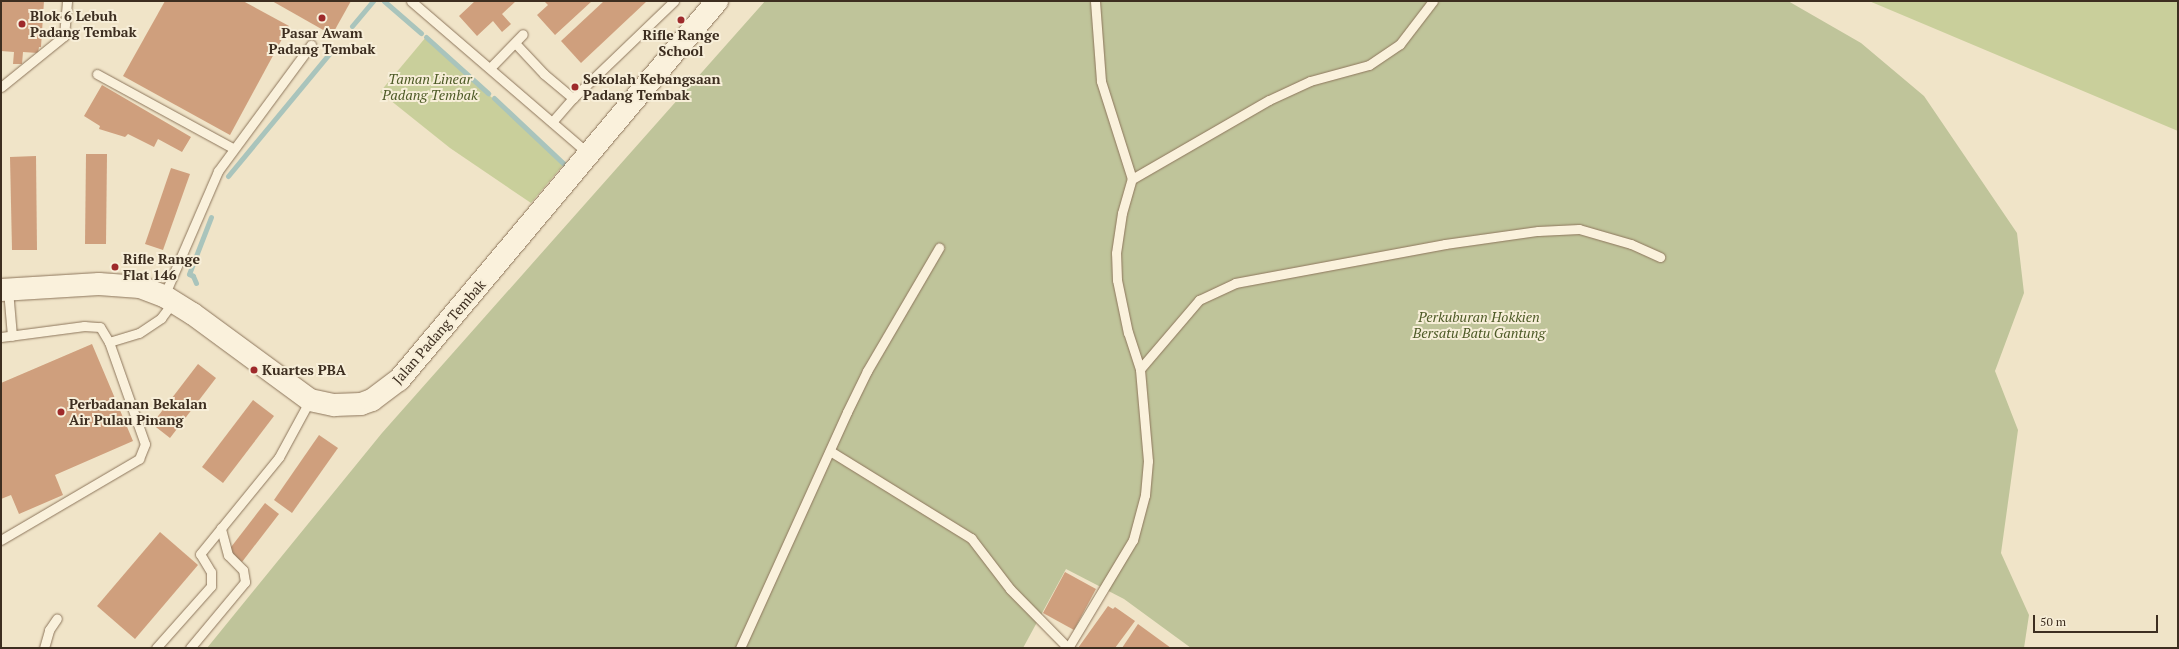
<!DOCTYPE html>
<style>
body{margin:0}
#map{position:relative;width:2179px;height:649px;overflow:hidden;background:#f0e4c8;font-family:"PT Serif",serif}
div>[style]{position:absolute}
.green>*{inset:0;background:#c9cf9b}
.cemetery>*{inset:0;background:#bfc49a}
.stream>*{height:5px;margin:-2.5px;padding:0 2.5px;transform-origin:2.5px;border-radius:2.5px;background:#a9c4bc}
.building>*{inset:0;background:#cf9f7d}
.roads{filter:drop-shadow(0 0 1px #8d765c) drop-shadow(0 0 1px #8d765c)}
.service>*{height:9px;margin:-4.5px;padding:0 4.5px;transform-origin:4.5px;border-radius:4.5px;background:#faf1dc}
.tertiary>*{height:22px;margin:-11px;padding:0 11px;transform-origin:11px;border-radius:11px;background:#faf1dc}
.dots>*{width:11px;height:11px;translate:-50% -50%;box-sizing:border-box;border:2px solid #f7eed8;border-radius:50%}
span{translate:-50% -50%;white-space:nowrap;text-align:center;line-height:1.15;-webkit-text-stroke:4px #f7eed8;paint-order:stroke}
.poi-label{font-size:14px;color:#3d2e20;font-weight:700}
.left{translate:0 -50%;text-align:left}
.park-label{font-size:14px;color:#4d5a26;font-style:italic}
.street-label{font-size:14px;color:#3d2e20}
.frame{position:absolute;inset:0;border:2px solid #3d2e20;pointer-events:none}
.scale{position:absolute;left:2033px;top:615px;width:125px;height:18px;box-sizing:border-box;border:2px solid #3d2e20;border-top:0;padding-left:5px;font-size:12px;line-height:14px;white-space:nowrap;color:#3d2e20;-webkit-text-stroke:3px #f7eed8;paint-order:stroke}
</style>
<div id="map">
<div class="green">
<i style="clip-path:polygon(1869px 1px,2178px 1px,2178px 131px)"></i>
<i style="clip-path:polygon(426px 37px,564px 164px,531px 203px,450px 148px,380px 92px)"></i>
</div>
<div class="cemetery">
<i style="clip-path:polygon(765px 1px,1788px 1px,1861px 43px,1924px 96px,2017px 233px,2024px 293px,1995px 371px,2018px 430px,2001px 553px,2029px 615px,2024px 648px,1191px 648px,1124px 599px,1066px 569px,1023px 648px,207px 648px,382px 433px)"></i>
</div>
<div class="stream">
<i style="left:384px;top:1px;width:49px;rotate:40.9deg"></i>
<i style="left:352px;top:26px;width:33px;rotate:-50deg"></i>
<i style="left:426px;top:37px;width:84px;rotate:42.1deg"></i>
<i style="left:494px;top:98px;width:96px;rotate:43.3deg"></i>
<i style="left:228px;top:176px;width:166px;rotate:-50.4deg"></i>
<i style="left:196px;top:283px;width:8px;rotate:-113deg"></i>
<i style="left:193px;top:276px;width:4px;rotate:-153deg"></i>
<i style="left:189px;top:274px;width:61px;rotate:-68.9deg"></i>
</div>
<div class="building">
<i style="clip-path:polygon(1px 1px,44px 1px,41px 47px,39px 47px,38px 53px,23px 52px,22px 64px,13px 64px,14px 52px,1px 51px)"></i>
<i style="clip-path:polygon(165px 1px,243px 1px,289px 26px,230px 135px,123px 76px)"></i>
<i style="clip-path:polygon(272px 1px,351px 1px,332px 35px)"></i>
<i style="clip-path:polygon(475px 1px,516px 1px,502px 14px,511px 24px,502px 32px,493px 21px,477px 36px,459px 16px)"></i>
<i style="clip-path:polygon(544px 1px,592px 1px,555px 35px,537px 15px,548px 5px)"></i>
<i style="clip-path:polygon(604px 1px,647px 1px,581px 63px,561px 41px)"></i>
<i style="clip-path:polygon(102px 85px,191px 137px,182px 152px,158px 139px,154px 147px,128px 134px,125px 137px,99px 129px,100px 126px,84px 116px)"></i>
<i style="clip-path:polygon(86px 154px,107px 154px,106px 244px,85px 244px)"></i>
<i style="clip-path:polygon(36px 156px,37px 250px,12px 250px,10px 157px)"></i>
<i style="clip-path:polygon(171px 168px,190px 174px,163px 250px,145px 244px)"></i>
<i style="clip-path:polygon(92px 344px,133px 441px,55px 475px,63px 495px,19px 514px,11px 495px,1px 499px,1px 383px)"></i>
<i style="clip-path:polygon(198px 364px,216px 378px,170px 438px,152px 424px)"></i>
<i style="clip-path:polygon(253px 400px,274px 416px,223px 483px,202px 467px)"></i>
<i style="clip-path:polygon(319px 435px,338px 448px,292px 513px,274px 500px)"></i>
<i style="clip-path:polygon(265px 503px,279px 514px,242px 562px,228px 551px)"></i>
<i style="clip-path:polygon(160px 532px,198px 565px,135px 639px,97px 606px)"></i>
<i style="clip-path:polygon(1065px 572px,1096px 589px,1074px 630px,1043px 613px)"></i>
<i style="clip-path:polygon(1108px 606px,1113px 609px,1115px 607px,1135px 621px,1115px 648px,1078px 648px)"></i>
<i style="clip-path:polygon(1138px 624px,1171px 648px,1122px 648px)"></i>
</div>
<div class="roads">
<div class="service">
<i style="left:411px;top:1px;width:235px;rotate:40.7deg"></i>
<i style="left:515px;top:43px;width:42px;rotate:46.9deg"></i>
<i style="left:544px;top:74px;width:38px;rotate:40deg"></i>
<i style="left:573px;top:98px;width:140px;rotate:-43.8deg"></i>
<i style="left:490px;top:68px;width:47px;rotate:-45.9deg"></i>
<i style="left:97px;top:74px;width:155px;rotate:28.6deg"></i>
<i style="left:1px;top:87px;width:81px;rotate:-39deg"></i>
<i style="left:64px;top:36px;width:35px;rotate:-85deg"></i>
<i style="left:552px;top:122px;width:32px;rotate:-49deg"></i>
<i style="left:1132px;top:179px;width:158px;rotate:-30deg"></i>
<i style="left:1269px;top:100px;width:45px;rotate:-24.9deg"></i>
<i style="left:1310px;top:81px;width:61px;rotate:-15.2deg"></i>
<i style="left:1369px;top:65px;width:37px;rotate:-34deg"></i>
<i style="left:1400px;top:44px;width:54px;rotate:-52.5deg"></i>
<i style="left:8px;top:290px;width:46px;rotate:85deg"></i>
<i style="left:164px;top:296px;width:136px;rotate:-66.6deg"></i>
<i style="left:218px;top:171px;width:157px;rotate:-53.6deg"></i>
<i style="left:1px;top:337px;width:84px;rotate:-7.5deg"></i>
<i style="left:84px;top:326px;width:16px;rotate:4deg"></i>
<i style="left:100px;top:327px;width:17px;rotate:59deg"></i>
<i style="left:109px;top:342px;width:108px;rotate:70.6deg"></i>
<i style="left:145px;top:444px;width:16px;rotate:112deg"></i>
<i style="left:139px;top:459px;width:160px;rotate:149.6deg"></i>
<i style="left:109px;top:342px;width:31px;rotate:-17deg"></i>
<i style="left:139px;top:333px;width:27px;rotate:-34deg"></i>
<i style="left:161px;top:318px;width:21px;rotate:-53deg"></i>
<i style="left:1140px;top:369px;width:91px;rotate:-49.5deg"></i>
<i style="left:1199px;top:300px;width:40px;rotate:-25deg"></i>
<i style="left:1235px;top:283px;width:214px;rotate:-10.5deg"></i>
<i style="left:1445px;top:244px;width:94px;rotate:-8deg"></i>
<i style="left:1538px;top:231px;width:41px;rotate:-2.8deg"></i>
<i style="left:1579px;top:229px;width:54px;rotate:16.1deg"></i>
<i style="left:1631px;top:244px;width:32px;rotate:24deg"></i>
<i style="left:830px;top:451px;width:166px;rotate:31.7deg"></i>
<i style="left:971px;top:538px;width:64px;rotate:52.6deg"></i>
<i style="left:1010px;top:589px;width:83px;rotate:45.5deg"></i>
<i style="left:44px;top:648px;width:19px;rotate:-74deg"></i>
<i style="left:49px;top:630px;width:14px;rotate:-56deg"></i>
<i style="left:156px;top:648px;width:83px;rotate:-48.4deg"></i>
<i style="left:211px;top:586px;width:14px;rotate:-90deg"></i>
<i style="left:211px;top:572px;width:21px;rotate:-121deg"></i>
<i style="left:200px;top:554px;width:125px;rotate:-50.8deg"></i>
<i style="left:279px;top:457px;width:65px;rotate:-61.5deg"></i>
<i style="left:190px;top:648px;width:86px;rotate:-50.2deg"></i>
<i style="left:245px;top:582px;width:12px;rotate:-99deg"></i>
<i style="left:243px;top:570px;width:21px;rotate:-135deg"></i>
<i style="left:228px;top:555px;width:28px;rotate:-105deg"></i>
<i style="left:740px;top:648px;width:259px;rotate:-65.6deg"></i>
<i style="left:847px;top:412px;width:46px;rotate:-64deg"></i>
<i style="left:867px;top:371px;width:143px;rotate:-59.7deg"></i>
<i style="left:1068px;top:648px;width:126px;rotate:-59deg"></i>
<i style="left:1133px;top:540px;width:47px;rotate:-75.1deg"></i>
<i style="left:1145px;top:495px;width:34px;rotate:-85deg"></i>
<i style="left:1148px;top:461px;width:92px;rotate:-95deg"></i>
<i style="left:1140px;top:369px;width:38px;rotate:-108deg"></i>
<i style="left:1128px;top:333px;width:54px;rotate:-101.7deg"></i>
<i style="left:1117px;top:280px;width:27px;rotate:-92deg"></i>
<i style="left:1116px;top:253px;width:40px;rotate:-81.5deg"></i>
<i style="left:1122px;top:213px;width:35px;rotate:-74deg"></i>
<i style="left:1132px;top:179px;width:103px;rotate:-107.6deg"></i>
<i style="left:1101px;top:81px;width:80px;rotate:-94.3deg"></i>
</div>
<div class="tertiary">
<i style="left:1px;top:290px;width:98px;rotate:-3.5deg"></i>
<i style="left:99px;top:284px;width:41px;rotate:4.2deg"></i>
<i style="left:140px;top:287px;width:26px;rotate:21deg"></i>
<i style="left:164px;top:296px;width:34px;rotate:32deg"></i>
<i style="left:193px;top:314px;width:145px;rotate:36.3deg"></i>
<i style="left:310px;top:400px;width:25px;rotate:12deg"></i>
<i style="left:334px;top:405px;width:27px;rotate:-2deg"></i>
<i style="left:361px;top:404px;width:12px;rotate:-20deg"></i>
<i style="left:372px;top:400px;width:34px;rotate:-37deg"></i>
<i style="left:399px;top:380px;width:495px;rotate:-50deg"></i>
</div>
</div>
<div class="dots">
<i style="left:322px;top:18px;background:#9e2a2b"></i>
<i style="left:681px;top:20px;background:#9e2a2b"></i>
<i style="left:22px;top:24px;background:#9e2a2b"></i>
<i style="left:575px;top:87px;background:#9e2a2b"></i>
<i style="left:115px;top:267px;background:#9e2a2b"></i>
<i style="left:254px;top:370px;background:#9e2a2b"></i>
<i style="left:61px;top:412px;background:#9e2a2b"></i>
</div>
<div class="poi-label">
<span class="left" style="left:30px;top:24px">Blok 6 Lebuh<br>Padang Tembak</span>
<span style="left:322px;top:41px">Pasar Awam<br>Padang Tembak</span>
<span style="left:681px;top:43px">Rifle Range<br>School</span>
<span class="left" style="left:583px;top:87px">Sekolah Kebangsaan<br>Padang Tembak</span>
<span class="left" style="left:123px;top:267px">Rifle Range<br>Flat 146</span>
<span class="left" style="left:262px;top:370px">Kuartes PBA</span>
<span class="left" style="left:69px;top:412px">Perbadanan Bekalan<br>Air Pulau Pinang</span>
</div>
<div class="park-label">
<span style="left:430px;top:87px">Taman Linear<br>Padang Tembak</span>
<span style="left:1479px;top:325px">Perkuburan Hokkien<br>Bersatu Batu Gantung</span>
</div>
<div class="street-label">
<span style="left:439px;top:332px;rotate:-49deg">Jalan Padang Tembak</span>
</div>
<div class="frame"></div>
<div class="scale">50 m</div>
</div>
